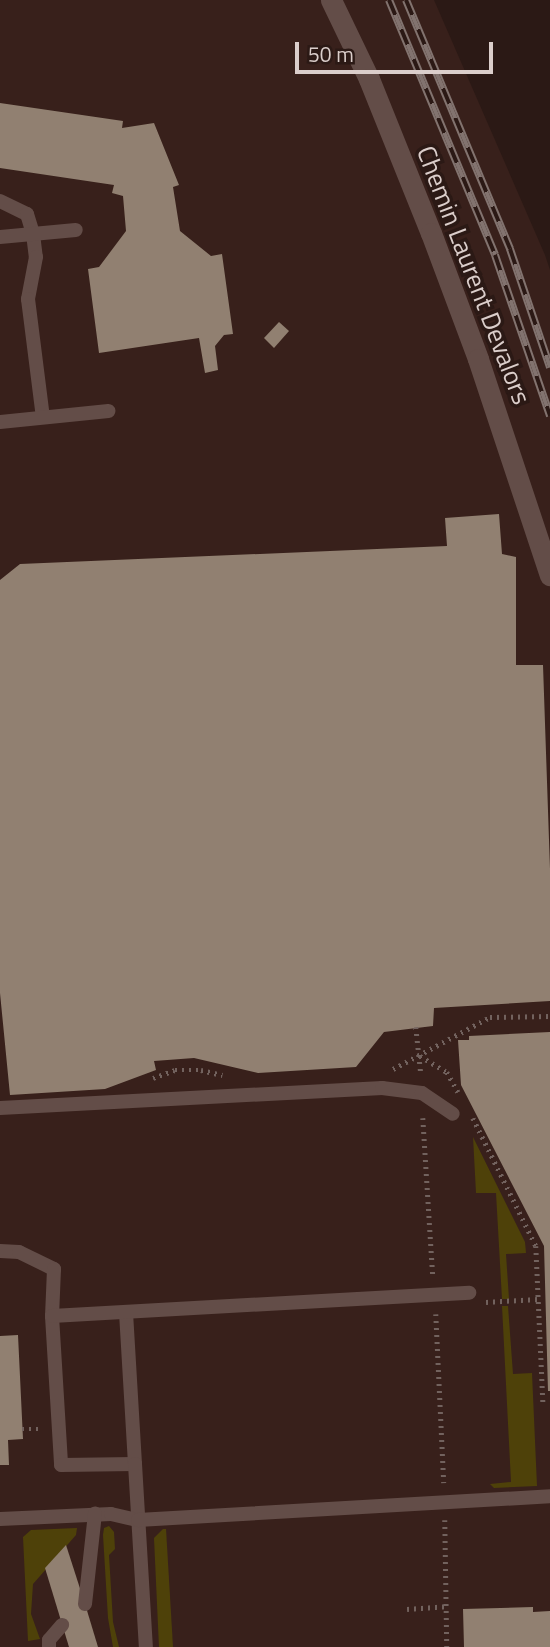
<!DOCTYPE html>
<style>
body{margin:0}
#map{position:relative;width:550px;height:1647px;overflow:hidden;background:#2b1915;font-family:"Titillium Web",sans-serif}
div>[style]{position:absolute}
.built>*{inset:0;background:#38201b}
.green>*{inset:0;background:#4e4109}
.building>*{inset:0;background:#918071}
.path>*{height:4.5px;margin-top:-2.25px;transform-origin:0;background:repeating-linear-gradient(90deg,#72625e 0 2px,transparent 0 7px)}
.service>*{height:14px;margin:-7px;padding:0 7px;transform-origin:7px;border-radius:7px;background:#634d48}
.minor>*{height:21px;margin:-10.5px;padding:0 10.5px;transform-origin:10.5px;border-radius:10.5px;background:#634d48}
.rail>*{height:8px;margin-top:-4px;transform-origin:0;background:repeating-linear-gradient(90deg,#2b1915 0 16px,#82736f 0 32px);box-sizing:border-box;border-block:2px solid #82736f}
span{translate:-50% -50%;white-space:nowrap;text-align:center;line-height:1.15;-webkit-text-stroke:7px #2b1915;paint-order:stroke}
.street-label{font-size:26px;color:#dbcecb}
.scale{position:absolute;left:295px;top:42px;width:198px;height:32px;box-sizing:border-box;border:4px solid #dbcecb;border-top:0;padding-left:9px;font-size:21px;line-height:24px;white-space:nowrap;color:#dbcecb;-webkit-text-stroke:5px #2b1915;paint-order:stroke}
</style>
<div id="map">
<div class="built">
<i style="clip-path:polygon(0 0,434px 0,545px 255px,550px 270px,550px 1647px,0 1647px)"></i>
</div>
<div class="green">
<i style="clip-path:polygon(473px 1137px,525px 1242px,526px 1253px,506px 1254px,509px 1299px,502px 1299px,496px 1193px,476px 1193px)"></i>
<i style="clip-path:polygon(502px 1306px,508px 1306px,513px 1374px,532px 1373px,537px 1486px,494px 1488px,490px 1484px,511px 1482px)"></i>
<i style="clip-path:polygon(109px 1526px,114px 1532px,115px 1549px,109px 1555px,113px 1622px,119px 1647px,113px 1647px,108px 1618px,103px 1535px,104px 1528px)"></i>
<i style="clip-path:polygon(77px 1528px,76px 1535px,33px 1584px,31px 1614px,40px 1639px,28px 1641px,23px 1537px,31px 1530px)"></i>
<i style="clip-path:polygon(163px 1529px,166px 1529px,173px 1647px,159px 1647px,154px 1538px)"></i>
</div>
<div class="building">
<i style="clip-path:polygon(0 103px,123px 121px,122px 128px,154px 123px,179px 185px,173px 187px,180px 231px,211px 256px,222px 254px,233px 334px,224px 335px,215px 346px,218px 370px,205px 373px,199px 338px,99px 353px,88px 269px,99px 267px,126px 231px,123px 196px,112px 193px,114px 185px,0 168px)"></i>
<i style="clip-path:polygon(279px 322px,289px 331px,274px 348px,264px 338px)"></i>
<i style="clip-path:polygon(499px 514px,502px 554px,516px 557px,516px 665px,543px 665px,550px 869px,550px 1001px,434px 1008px,433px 1026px,384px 1032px,356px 1067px,258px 1073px,194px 1058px,154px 1061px,156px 1070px,105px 1089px,10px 1095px,0 993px,0 580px,20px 564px,447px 546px,445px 518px)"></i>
<i style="clip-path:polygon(550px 1032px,550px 1391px,548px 1391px,544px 1246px,461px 1085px,458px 1040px,469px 1040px,469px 1036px)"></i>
<i style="clip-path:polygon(18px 1335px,23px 1439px,8px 1440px,9px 1465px,0 1465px,0 1336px)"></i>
<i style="clip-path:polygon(66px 1545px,85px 1604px,98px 1647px,69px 1647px,45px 1568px)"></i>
<i style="clip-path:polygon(533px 1607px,533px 1612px,550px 1611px,550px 1647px,464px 1647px,463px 1609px)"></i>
</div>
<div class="path">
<i style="left:416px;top:1027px;width:47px;rotate:83.9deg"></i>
<i style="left:420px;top:1056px;width:31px;rotate:31deg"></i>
<i style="left:447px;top:1072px;width:23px;rotate:61deg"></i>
<i style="left:393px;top:1069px;width:110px;rotate:-28.2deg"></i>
<i style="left:490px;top:1017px;width:60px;rotate:-1deg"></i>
<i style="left:153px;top:1078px;width:23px;rotate:-20deg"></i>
<i style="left:175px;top:1070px;width:26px"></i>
<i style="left:201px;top:1070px;width:22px;rotate:13deg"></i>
<i style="left:423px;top:1118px;width:159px;rotate:86.4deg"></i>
<i style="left:473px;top:1118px;width:143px;rotate:63.8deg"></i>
<i style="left:536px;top:1246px;width:157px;rotate:87.4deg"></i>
<i style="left:486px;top:1302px;width:52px;rotate:-3.3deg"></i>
<i style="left:436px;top:1314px;width:169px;rotate:87.3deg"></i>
<i style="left:22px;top:1429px;width:17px"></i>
<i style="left:445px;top:1520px;width:127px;rotate:89.1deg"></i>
<i style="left:407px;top:1609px;width:39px;rotate:-4deg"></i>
</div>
<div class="service">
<i style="left:0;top:201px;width:30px;rotate:26deg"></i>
<i style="left:27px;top:214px;width:21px;rotate:73deg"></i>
<i style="left:33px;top:234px;width:23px;rotate:83deg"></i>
<i style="left:36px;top:257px;width:43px;rotate:100.8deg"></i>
<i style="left:28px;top:299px;width:119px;rotate:82.8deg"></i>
<i style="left:0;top:237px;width:76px;rotate:-5.3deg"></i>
<i style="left:0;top:422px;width:109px;rotate:-5.8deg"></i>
<i style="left:0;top:1108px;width:383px;rotate:-3deg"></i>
<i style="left:382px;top:1088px;width:40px;rotate:7.1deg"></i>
<i style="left:422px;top:1093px;width:37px;rotate:34deg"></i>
<i style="left:0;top:1251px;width:19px;rotate:3deg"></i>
<i style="left:19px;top:1252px;width:39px;rotate:26deg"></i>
<i style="left:54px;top:1269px;width:47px;rotate:92.4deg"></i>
<i style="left:52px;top:1316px;width:149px;rotate:86.5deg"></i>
<i style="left:61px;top:1465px;width:74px;rotate:-0.8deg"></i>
<i style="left:135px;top:1464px;width:152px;rotate:-93.4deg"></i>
<i style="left:52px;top:1316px;width:418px;rotate:-3.2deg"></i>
<i style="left:135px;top:1464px;width:183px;rotate:86.6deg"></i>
<i style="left:0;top:1519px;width:111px;rotate:-2.6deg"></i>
<i style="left:111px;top:1514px;width:28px;rotate:13deg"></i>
<i style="left:138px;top:1520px;width:413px;rotate:-3.3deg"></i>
<i style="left:85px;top:1604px;width:91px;rotate:-83.7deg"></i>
<i style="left:49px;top:1647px;width:7px;rotate:-90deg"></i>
<i style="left:49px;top:1640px;width:20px;rotate:-49deg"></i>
</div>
<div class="minor">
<i style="left:331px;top:0;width:88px;rotate:64.3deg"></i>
<i style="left:369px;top:79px;width:166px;rotate:68.1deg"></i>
<i style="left:431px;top:233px;width:134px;rotate:69.5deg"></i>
<i style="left:478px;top:359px;width:228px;rotate:71.6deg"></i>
</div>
<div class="rail">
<i style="left:389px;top:0;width:276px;rotate:67.4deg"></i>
<i style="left:495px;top:255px;width:170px;rotate:71.1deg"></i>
<i style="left:406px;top:0;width:270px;rotate:67.3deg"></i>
<i style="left:510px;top:249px;width:125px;rotate:71.3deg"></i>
</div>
<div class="street-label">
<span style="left:474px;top:275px;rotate:69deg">Chemin Laurent Devalors</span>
</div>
<div class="scale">50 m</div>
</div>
